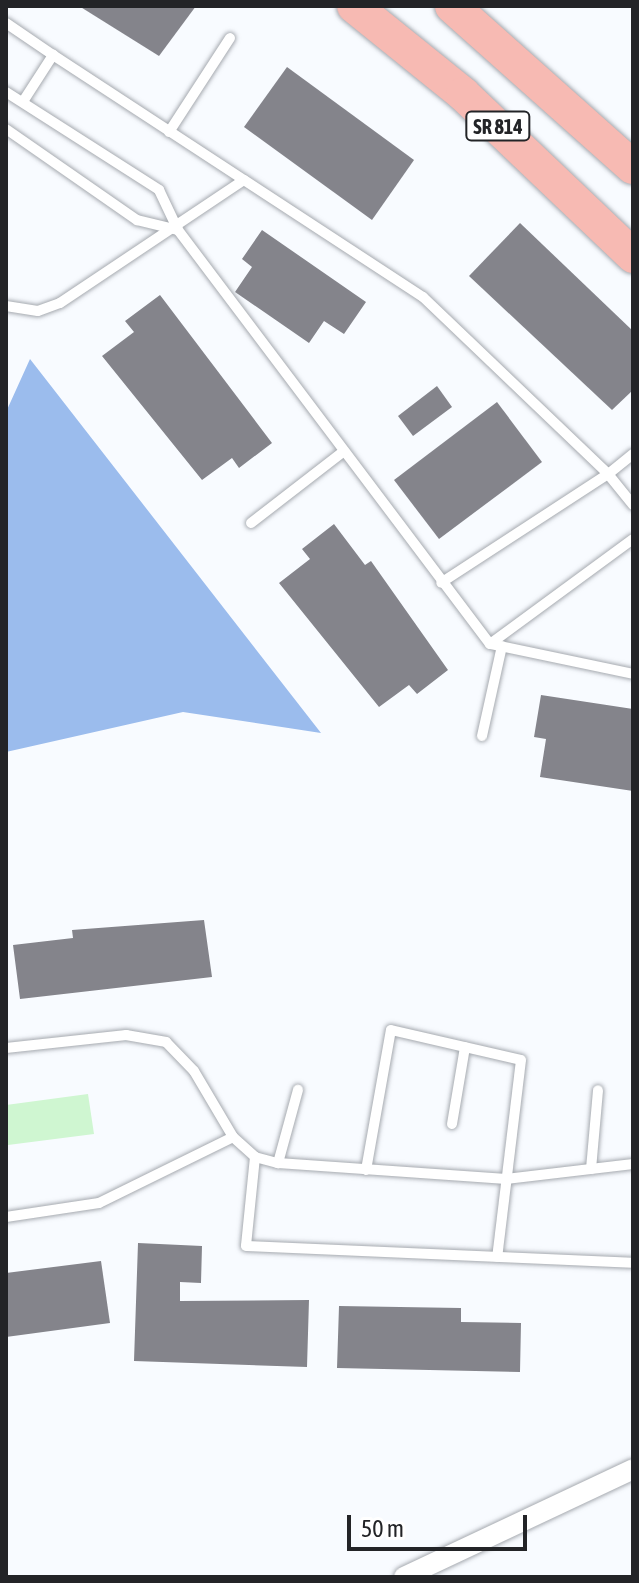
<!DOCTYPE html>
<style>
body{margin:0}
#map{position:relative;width:639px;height:1583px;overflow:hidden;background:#f8fbff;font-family:"Asap Condensed",sans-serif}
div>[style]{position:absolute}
.green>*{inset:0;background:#cff6d1}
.water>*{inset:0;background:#9bbced}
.building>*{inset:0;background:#84848b}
.roads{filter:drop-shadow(0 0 2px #a6aab0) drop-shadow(0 0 2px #a6aab0)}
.lane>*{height:10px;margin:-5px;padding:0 5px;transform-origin:5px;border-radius:5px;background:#fff}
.street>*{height:20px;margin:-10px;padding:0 10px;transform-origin:10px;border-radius:10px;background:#fff}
.primary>*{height:34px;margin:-17px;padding:0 17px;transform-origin:17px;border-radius:17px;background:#f7bab3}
span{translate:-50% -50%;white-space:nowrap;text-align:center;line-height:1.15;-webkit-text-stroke:6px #fff;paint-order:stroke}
.shield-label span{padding:2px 6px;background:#fff;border:2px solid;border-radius:6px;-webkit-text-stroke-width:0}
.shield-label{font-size:20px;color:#232427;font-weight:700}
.frame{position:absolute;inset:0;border:8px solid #232427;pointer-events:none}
.scale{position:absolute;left:347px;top:1515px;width:180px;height:36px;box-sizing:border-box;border:4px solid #232427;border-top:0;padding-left:10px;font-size:24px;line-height:28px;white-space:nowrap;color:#232427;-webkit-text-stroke:6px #fff;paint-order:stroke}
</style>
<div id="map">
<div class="green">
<i style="clip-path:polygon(88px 1094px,94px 1134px,8px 1145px,6px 1105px)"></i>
</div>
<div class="water">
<i style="clip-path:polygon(30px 359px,321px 733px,183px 712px,6px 752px,6px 412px)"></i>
</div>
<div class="building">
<i style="clip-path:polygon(79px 6px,196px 6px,159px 56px)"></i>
<i style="clip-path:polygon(287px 67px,414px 160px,372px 220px,244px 127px)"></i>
<i style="clip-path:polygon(520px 223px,633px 331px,633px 390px,612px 410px,469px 276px)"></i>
<i style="clip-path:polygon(262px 230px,366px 302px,344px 334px,324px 321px,309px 343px,235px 292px,252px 267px,242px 259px)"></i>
<i style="clip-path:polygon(160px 295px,272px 443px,239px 468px,232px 458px,202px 480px,102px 356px,134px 332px,125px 321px)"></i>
<i style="clip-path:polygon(437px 386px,452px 407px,413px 436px,398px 416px)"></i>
<i style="clip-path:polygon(497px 402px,542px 462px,439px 539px,394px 480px)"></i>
<i style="clip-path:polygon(334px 524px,365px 565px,371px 561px,448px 670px,417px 694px,409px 685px,379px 707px,279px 583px,310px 559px,302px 549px)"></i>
<i style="clip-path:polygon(541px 695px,633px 709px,633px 791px,540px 777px,546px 739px,534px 737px)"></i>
<i style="clip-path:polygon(204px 920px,212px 977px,20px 999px,13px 945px,73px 938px,72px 930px)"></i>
<i style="clip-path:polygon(138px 1243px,202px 1246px,201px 1283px,180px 1282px,180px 1301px,309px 1300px,307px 1367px,134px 1361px)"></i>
<i style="clip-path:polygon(101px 1261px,110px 1323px,6px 1337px,6px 1273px)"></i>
<i style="clip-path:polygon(339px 1306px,461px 1308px,461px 1322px,521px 1323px,520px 1372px,337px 1368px)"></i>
</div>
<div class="roads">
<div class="lane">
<i style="left:6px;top:23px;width:57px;rotate:34.2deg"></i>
<i style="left:6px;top:92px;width:182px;rotate:32.6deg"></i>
<i style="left:159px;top:190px;width:44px;rotate:64.6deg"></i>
<i style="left:178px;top:230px;width:518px;rotate:53deg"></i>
<i style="left:490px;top:644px;width:146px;rotate:11.8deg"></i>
<i style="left:24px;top:100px;width:54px;rotate:-57.2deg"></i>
<i style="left:53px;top:55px;width:228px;rotate:33.2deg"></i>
<i style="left:6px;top:129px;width:160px;rotate:34.8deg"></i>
<i style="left:137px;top:220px;width:42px;rotate:13.7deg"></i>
<i style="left:169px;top:132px;width:112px;rotate:-57deg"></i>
<i style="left:6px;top:306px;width:32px;rotate:9deg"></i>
<i style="left:38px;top:311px;width:23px;rotate:-20deg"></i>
<i style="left:60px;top:303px;width:221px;rotate:-33.8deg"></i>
<i style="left:244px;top:180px;width:214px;rotate:33.2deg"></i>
<i style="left:423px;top:297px;width:256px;rotate:43.7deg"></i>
<i style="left:608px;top:474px;width:199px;rotate:146.9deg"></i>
<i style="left:633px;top:454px;width:32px;rotate:141deg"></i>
<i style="left:608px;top:474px;width:40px;rotate:51deg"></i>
<i style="left:251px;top:523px;width:116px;rotate:-37.7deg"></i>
<i style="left:490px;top:644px;width:177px;rotate:-36.3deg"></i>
<i style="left:482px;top:736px;width:92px;rotate:-77.5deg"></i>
<i style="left:6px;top:1048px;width:121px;rotate:-6.2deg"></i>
<i style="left:126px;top:1035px;width:41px;rotate:9.9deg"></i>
<i style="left:166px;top:1042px;width:40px;rotate:46deg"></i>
<i style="left:194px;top:1071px;width:77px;rotate:59.4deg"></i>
<i style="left:233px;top:1137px;width:30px;rotate:42deg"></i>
<i style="left:255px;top:1157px;width:24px;rotate:15deg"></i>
<i style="left:278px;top:1163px;width:229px;rotate:4deg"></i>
<i style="left:506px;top:1179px;width:128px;rotate:-6.7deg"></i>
<i style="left:452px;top:1124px;width:78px;rotate:-80.4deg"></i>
<i style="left:255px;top:1157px;width:89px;rotate:95.8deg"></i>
<i style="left:246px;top:1246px;width:387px;rotate:2.5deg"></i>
<i style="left:278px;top:1163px;width:76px;rotate:-74.7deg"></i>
<i style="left:591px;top:1169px;width:79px;rotate:-84.9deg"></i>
<i style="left:366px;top:1170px;width:142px;rotate:-79.9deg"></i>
<i style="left:391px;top:1030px;width:133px;rotate:13deg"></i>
<i style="left:521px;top:1060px;width:198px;rotate:96.9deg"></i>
<i style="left:6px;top:1217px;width:94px;rotate:-8.6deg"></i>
<i style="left:99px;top:1203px;width:149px;rotate:-26.2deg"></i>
</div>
<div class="street">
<i style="left:404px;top:1577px;width:253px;rotate:-25.2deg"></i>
</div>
<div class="primary">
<i style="left:354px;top:6px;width:140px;rotate:38.9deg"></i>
<i style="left:463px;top:94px;width:235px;rotate:43.6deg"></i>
<i style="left:452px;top:6px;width:242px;rotate:41.7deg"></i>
</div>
</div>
<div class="shield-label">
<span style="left:498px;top:126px">SR 814</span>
</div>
<div class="frame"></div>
<div class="scale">50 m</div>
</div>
